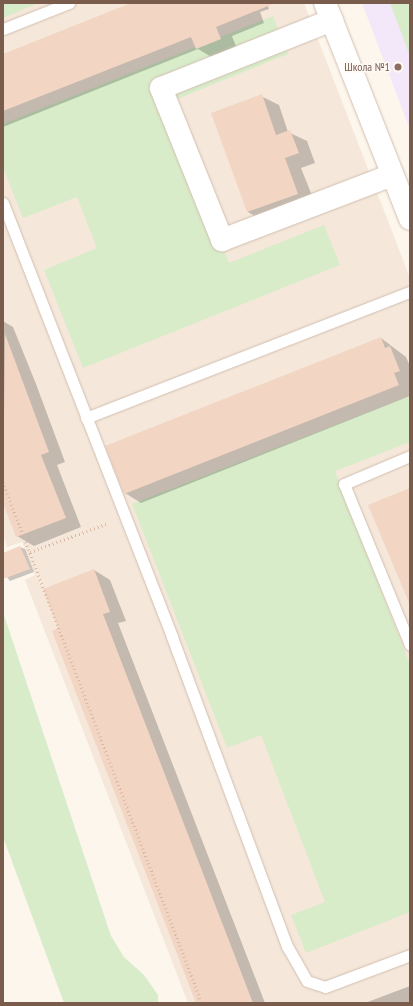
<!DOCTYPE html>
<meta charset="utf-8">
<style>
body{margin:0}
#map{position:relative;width:413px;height:1006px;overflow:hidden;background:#fdf6ec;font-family:"PT Sans Narrow",sans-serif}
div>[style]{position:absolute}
.residential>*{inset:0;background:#f5e8da}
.education>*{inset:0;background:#f3e8fa}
.green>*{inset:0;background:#d8ecc9}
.shadow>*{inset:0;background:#0003}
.building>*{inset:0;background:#f3d5c3}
.path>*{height:2.5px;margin-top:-1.25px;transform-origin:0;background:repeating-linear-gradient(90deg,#d9b8a5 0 1px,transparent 0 4px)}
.roads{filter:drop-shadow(0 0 1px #d1beb0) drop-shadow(0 0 1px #d1beb0)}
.lane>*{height:11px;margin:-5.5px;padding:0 5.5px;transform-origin:5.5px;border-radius:5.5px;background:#fff}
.street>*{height:22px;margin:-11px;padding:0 11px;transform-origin:11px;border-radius:11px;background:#fff}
.dots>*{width:11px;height:11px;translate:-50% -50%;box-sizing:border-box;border:2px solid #fffaf3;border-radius:50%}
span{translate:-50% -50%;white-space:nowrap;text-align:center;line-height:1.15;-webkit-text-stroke:3px #fffaf3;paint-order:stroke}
.education-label{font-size:12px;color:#785e54}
.right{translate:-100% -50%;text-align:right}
.frame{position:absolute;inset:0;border:4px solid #7a5c4d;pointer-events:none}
</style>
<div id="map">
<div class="residential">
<i style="clip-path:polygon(3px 3px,304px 3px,410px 278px,410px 1003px,188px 1003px,25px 580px,35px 575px,22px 542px,7px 547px,3px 535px)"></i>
</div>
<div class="education">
<i style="clip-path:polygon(362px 3px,410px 3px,410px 130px)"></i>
</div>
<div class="green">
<i style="clip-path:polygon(3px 3px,39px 3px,3px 18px)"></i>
<i style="clip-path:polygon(390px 3px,410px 3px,410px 56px)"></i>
<i style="clip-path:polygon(273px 16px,288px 54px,165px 104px,229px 263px,324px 225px,340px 265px,83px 368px,44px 270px,97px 248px,77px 197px,23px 218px,3px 167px,3px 124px)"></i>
<i style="clip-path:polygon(410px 396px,410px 442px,335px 471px,410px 665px,410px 912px,306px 953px,291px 915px,325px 902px,261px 735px,227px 748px,132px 504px)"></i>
<i style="clip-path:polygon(3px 612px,111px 936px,124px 957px,144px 975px,158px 995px,158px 1003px,64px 1003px,3px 837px)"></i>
</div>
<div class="shadow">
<i style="clip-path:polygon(134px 3px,267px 3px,269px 9px,260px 12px,264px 23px,232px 36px,237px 49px,213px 58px,198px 49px,3px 127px,3px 55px)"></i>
<i style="clip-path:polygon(261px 96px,279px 105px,288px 132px,307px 141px,315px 163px,301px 168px,315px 203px,265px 222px,248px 212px,212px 114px)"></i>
<i style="clip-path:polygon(3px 321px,13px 327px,36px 384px,65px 462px,57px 465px,81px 527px,34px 546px,17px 536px,3px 500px)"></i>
<i style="clip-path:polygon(381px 338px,406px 357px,410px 366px,410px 396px,141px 503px,125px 493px)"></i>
<i style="clip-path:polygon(20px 547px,25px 549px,34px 572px,10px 581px,3px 572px,3px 554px)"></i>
<i style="clip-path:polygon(94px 570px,110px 580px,126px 621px,118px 623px,265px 1003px,197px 1003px,60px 629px)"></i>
<i style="clip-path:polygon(410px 986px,410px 1003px,365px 1003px)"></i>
</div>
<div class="building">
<i style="clip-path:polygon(131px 3px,273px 4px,216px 27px,221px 39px,196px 49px,191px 37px,3px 111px,3px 54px)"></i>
<i style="clip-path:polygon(262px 94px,276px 135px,290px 130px,299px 153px,285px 158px,298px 194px,247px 212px,211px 113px)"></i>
<i style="clip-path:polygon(5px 334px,49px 452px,41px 455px,66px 518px,16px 537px,3px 503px)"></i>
<i style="clip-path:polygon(381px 337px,385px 348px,390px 346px,400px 371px,394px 373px,399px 385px,124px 494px,105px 446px)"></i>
<i style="clip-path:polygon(410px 488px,410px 605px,368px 505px)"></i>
<i style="clip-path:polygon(20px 546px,30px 569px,3px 579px,3px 553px)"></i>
<i style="clip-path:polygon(94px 569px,110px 612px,103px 614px,253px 1003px,196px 1003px,52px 631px,58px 628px,43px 589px)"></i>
</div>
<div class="path">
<i style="left:3px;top:482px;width:558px;rotate:69.1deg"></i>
<i style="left:30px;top:552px;width:81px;rotate:-20.2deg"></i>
</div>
<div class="roads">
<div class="lane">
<i style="left:3px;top:29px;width:71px;rotate:-21.5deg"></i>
<i style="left:3px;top:203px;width:466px;rotate:68.7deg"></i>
<i style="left:172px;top:637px;width:330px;rotate:69.6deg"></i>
<i style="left:287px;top:946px;width:40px;rotate:60.3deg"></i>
<i style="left:307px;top:981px;width:19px;rotate:18deg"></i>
<i style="left:325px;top:987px;width:91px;rotate:-20.6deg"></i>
<i style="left:86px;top:418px;width:348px;rotate:-21.3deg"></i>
<i style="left:410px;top:456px;width:72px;rotate:157deg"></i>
<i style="left:344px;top:484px;width:174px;rotate:67.7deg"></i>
</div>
<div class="street">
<i style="left:325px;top:3px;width:232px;rotate:68.5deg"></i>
<i style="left:332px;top:20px;width:184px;rotate:158.3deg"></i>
<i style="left:161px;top:88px;width:164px;rotate:68.1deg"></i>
<i style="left:222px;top:240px;width:182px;rotate:-20.9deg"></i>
</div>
</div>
<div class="dots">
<i style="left:398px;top:67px;background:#8d6e63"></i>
</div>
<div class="education-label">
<span class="right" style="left:390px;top:67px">Школа №1</span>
</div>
<div class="frame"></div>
</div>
